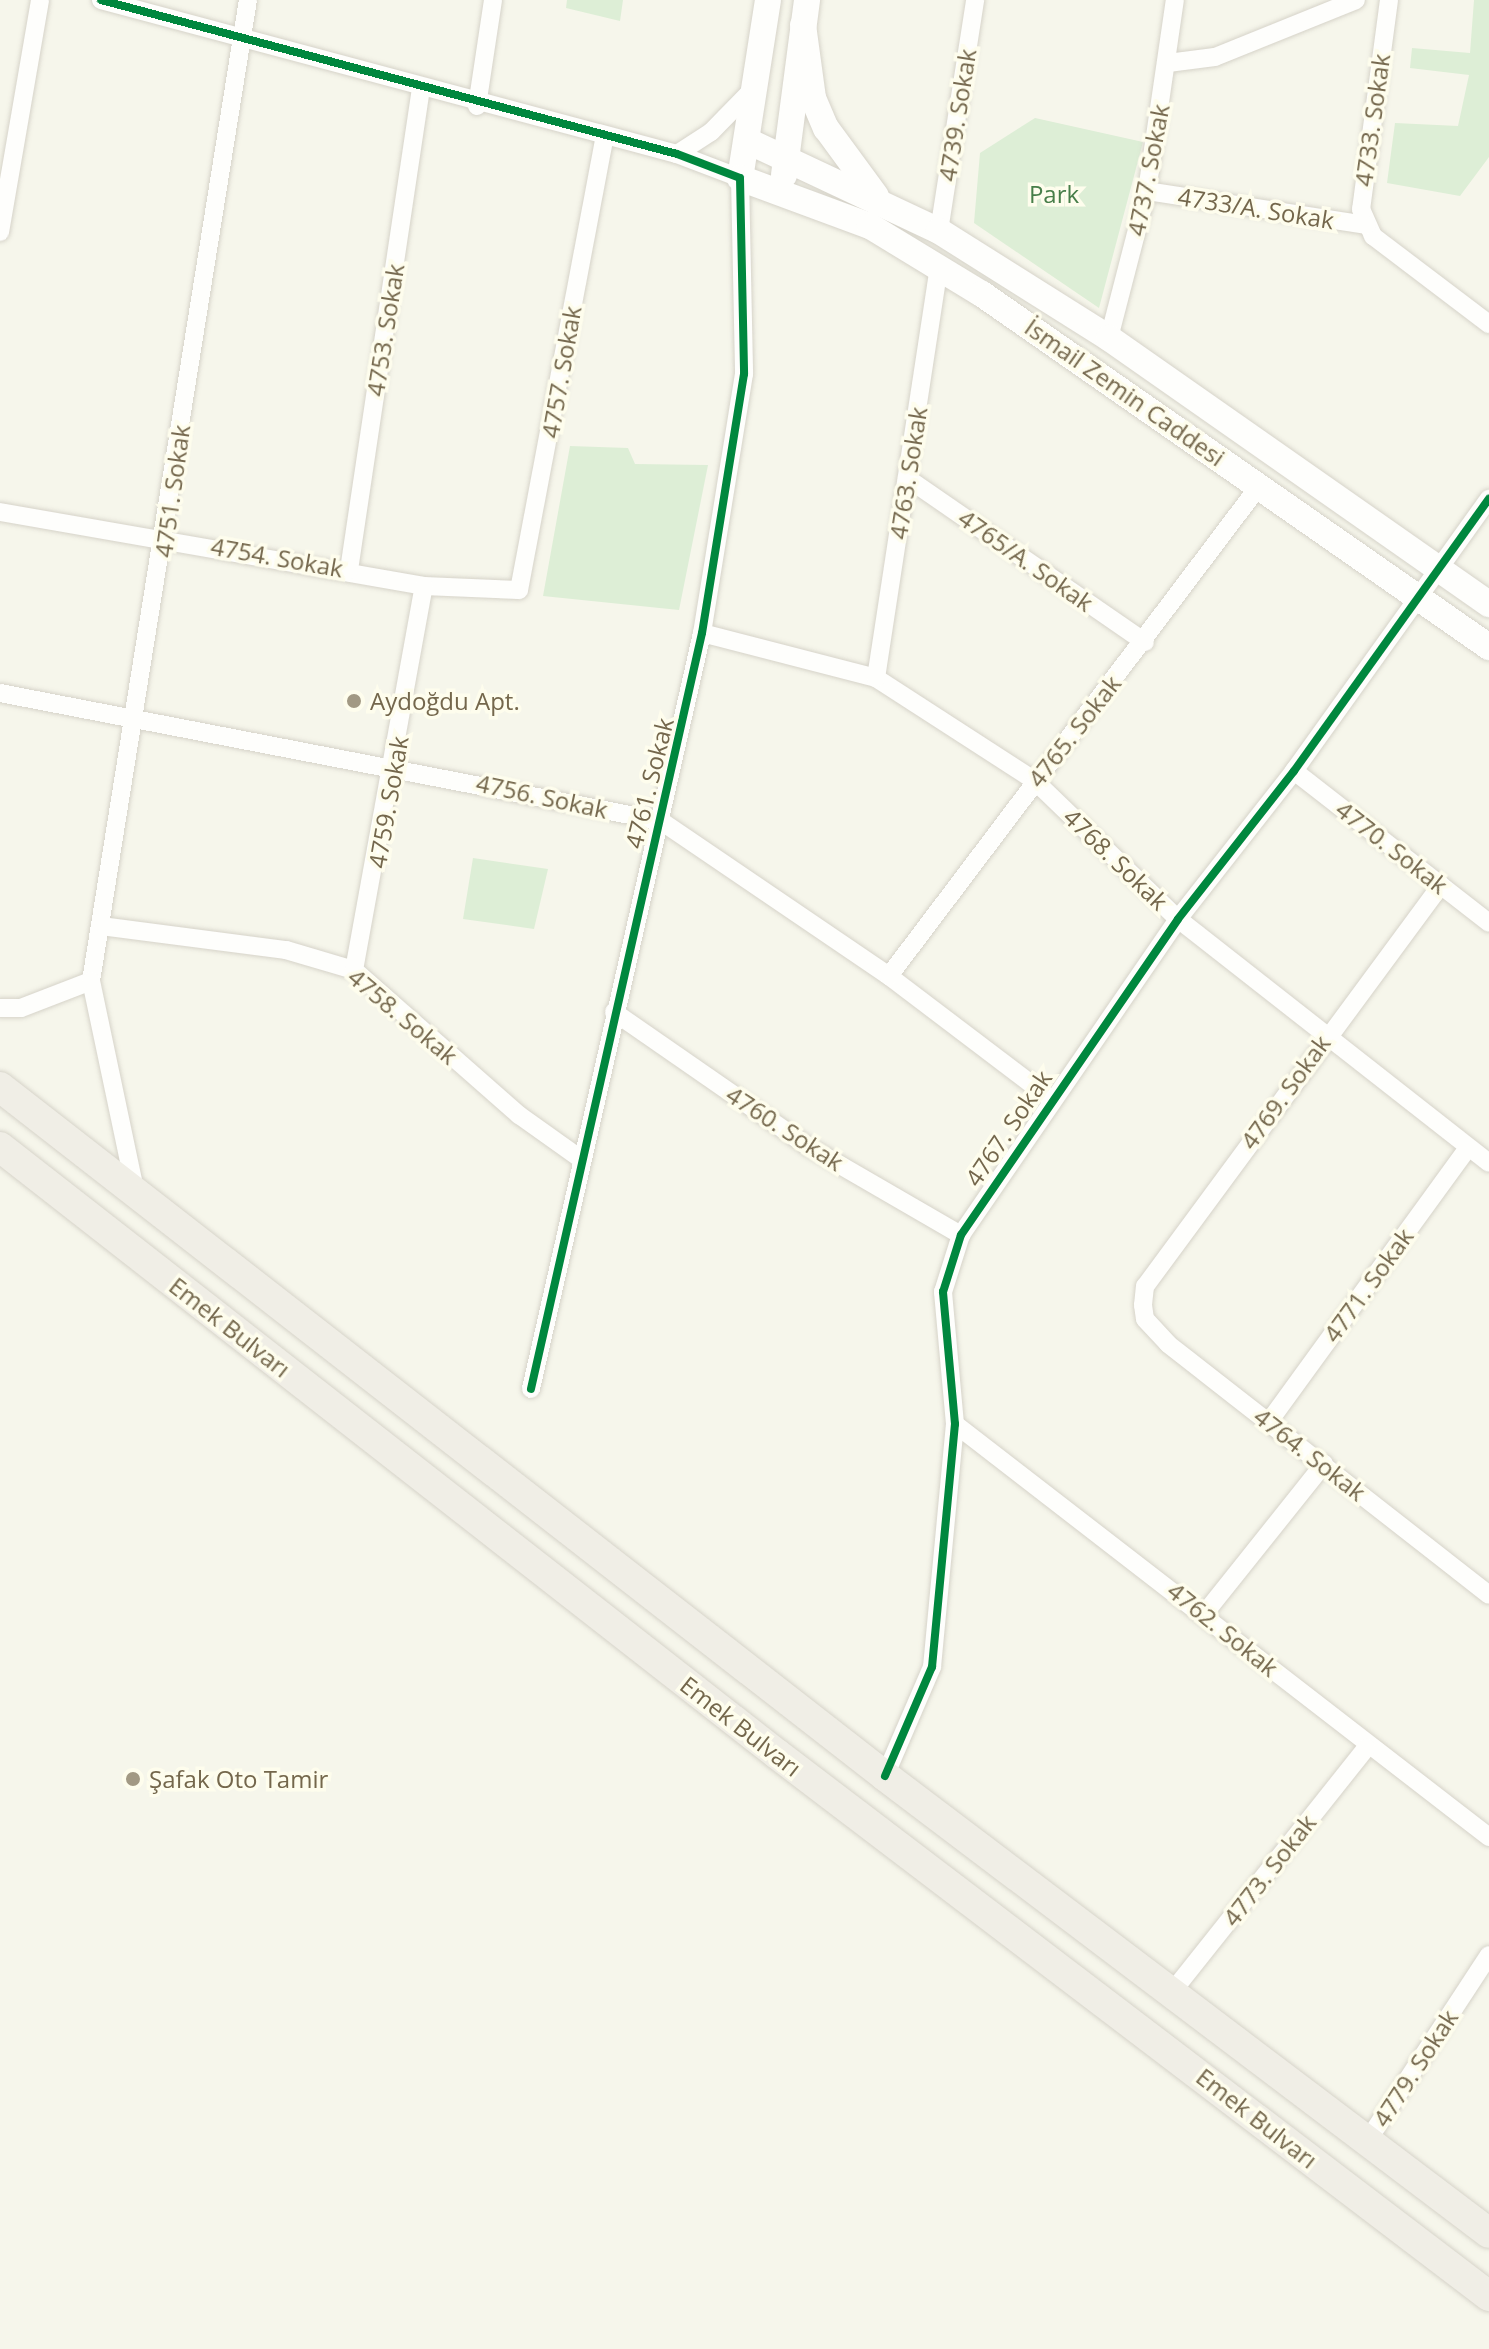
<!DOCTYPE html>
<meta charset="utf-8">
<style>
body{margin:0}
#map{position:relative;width:1489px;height:2349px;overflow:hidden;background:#f6f6eb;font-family:"Open Sans",sans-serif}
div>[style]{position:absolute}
.green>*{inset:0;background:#ddeed6}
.roads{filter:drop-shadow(0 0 2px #d6d3c9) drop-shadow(0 0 2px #d6d3c9)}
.minor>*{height:18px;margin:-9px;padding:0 9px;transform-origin:9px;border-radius:9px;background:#fefefc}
.secondary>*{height:26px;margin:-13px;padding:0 13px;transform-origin:13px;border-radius:13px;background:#fefefc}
.trunk>*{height:30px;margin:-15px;padding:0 15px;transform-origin:15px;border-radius:15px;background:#f0eee6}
.cycleway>*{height:8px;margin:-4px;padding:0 4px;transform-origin:4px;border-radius:4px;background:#00873e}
.dots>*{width:22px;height:22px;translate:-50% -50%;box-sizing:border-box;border:4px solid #fefded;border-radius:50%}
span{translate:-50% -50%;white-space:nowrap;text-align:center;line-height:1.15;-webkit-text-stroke:7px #fefded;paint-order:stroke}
.street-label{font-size:24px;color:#74674c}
.park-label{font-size:24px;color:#477e49}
.poi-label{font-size:24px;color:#74674c}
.left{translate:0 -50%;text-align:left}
</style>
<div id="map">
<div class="green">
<i style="clip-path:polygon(567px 0,623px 0,620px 21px,566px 8px)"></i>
<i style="clip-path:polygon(1474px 0,1489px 0,1489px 157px,1460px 196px,1387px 183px,1395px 123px,1458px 126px,1469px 75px,1410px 68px,1412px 48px,1470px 53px)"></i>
<i style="clip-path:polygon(1035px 118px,1143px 142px,1099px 308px,974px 223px,980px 153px)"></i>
<i style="clip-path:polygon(570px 446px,628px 448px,635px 464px,708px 465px,679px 610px,543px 596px)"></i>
<i style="clip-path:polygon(473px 858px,548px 869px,534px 929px,463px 919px)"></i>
</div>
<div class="roads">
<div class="minor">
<i style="left:101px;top:0;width:596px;rotate:14.97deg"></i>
<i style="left:677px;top:154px;width:67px;rotate:20.9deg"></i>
<i style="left:740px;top:178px;width:196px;rotate:88.8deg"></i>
<i style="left:744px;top:374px;width:262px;rotate:99.2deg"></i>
<i style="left:702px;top:633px;width:775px;rotate:102.75deg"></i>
<i style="left:1389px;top:0;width:211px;rotate:97.6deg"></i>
<i style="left:1361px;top:209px;width:30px;rotate:66deg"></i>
<i style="left:1373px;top:236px;width:146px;rotate:37.2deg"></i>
<i style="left:1168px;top:63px;width:47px;rotate:-7.3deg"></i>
<i style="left:1215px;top:57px;width:152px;rotate:-22deg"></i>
<i style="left:477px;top:106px;width:107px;rotate:-81.4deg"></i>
<i style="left:677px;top:154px;width:40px;rotate:-32.9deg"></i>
<i style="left:711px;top:132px;width:57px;rotate:-45.7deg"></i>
<i style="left:1147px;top:191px;width:222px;rotate:8.8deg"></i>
<i style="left:939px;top:231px;width:234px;rotate:-81.1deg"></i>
<i style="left:0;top:232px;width:235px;rotate:-80.2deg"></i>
<i style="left:1109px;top:338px;width:152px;rotate:-75.5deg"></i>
<i style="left:1147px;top:191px;width:193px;rotate:-81.7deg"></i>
<i style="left:907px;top:478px;width:289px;rotate:34.6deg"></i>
<i style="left:0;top:512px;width:430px;rotate:9.9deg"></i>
<i style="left:424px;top:586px;width:95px;rotate:2.4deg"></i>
<i style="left:519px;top:590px;width:459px;rotate:-79.3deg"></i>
<i style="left:349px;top:570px;width:485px;rotate:-81.5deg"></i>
<i style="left:702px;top:633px;width:180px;rotate:14.5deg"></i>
<i style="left:876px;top:678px;width:189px;rotate:32.9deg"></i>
<i style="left:1035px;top:781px;width:199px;rotate:44deg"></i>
<i style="left:1178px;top:919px;width:395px;rotate:38.1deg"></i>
<i style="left:876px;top:678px;width:415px;rotate:-81.3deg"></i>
<i style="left:0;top:693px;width:673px;rotate:10.96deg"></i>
<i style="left:661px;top:821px;width:276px;rotate:34.2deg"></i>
<i style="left:889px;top:976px;width:203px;rotate:37.2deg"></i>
<i style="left:1294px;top:771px;width:247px;rotate:37.9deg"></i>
<i style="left:1441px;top:885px;width:498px;rotate:126.4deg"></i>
<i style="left:1145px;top:1286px;width:19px;rotate:96deg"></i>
<i style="left:1143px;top:1305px;width:14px;rotate:82deg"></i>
<i style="left:1145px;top:1319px;width:34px;rotate:47deg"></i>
<i style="left:1168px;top:1344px;width:407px;rotate:38deg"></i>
<i style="left:101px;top:926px;width:187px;rotate:7.4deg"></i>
<i style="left:286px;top:950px;width:71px;rotate:16.4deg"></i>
<i style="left:354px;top:970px;width:220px;rotate:41.3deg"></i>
<i style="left:519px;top:1115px;width:76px;rotate:35.4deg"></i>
<i style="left:354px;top:970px;width:390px;rotate:-79.7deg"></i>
<i style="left:889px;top:976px;width:614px;rotate:-52.94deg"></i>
<i style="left:91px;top:981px;width:993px;rotate:-80.91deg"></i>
<i style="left:0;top:1008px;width:21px"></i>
<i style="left:21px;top:1008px;width:75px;rotate:-21.1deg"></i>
<i style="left:91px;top:981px;width:214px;rotate:78.1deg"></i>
<i style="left:614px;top:1012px;width:237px;rotate:34.7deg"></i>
<i style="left:809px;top:1147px;width:176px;rotate:30.1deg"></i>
<i style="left:1268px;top:1423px;width:340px;rotate:-54deg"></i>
<i style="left:955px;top:1424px;width:675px;rotate:37.72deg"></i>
<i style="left:1205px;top:1613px;width:191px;rotate:-51.4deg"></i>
<i style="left:885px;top:1776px;width:119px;rotate:-66.7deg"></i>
<i style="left:932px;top:1667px;width:244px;rotate:-84.6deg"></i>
<i style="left:955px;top:1424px;width:133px;rotate:-95.2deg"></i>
<i style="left:943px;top:1292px;width:60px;rotate:-72.5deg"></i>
<i style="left:961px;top:1235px;width:383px;rotate:-55.5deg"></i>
<i style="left:1178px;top:919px;width:188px;rotate:-51.9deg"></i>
<i style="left:1294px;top:771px;width:335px;rotate:-54.4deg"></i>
<i style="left:1172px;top:1992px;width:312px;rotate:-51.5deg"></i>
<i style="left:1368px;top:2140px;width:221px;rotate:-56.8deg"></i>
</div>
<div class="secondary">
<i style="left:768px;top:0;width:180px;rotate:98.9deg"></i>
<i style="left:740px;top:178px;width:139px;rotate:20.3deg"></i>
<i style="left:870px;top:226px;width:131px;rotate:31.3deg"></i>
<i style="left:982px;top:294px;width:618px;rotate:34.85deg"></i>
<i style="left:803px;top:25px;width:74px;rotate:82.2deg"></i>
<i style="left:813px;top:98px;width:33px;rotate:67deg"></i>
<i style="left:826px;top:128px;width:84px;rotate:53.7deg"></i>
<i style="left:750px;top:142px;width:209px;rotate:25.2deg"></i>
<i style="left:939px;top:231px;width:201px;rotate:32.2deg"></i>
<i style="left:1109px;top:338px;width:464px;rotate:35deg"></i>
<i style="left:784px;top:175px;width:177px;rotate:-82.5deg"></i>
</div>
<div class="trunk">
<i style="left:0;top:1087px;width:1122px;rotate:37.9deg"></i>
<i style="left:885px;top:1776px;width:757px;rotate:37.11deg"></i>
<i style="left:0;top:1147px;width:986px;rotate:38deg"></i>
<i style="left:777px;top:1754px;width:895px;rotate:37.28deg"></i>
</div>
</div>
<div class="cycleway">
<i style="left:101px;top:0;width:596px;rotate:14.97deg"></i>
<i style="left:677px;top:154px;width:67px;rotate:20.9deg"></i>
<i style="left:740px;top:178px;width:196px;rotate:88.8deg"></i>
<i style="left:744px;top:374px;width:262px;rotate:99.2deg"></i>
<i style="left:702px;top:633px;width:775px;rotate:102.75deg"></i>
<i style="left:885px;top:1776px;width:119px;rotate:-66.7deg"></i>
<i style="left:932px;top:1667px;width:244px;rotate:-84.6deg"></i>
<i style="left:955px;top:1424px;width:133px;rotate:-95.2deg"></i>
<i style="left:943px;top:1292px;width:60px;rotate:-72.5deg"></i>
<i style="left:961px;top:1235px;width:383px;rotate:-55.5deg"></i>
<i style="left:1178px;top:919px;width:188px;rotate:-51.9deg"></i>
<i style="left:1294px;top:771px;width:335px;rotate:-54.4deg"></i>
</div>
<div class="dots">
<i style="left:354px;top:701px;background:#a29984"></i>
<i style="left:133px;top:1779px;background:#a29984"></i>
</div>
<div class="street-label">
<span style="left:957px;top:115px;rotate:-81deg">4739. Sokak</span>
<span style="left:1372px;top:120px;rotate:-82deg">4733. Sokak</span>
<span style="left:1148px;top:170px;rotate:-79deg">4737. Sokak</span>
<span style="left:1256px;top:208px;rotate:9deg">4733/A. Sokak</span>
<span style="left:385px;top:330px;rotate:-81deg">4753. Sokak</span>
<span style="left:561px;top:372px;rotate:-80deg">4757. Sokak</span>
<span style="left:1125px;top:392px;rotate:35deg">İsmail Zemin Caddesi</span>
<span style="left:908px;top:473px;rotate:-81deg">4763. Sokak</span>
<span style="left:172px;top:491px;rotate:-82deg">4751. Sokak</span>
<span style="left:277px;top:557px;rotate:10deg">4754. Sokak</span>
<span style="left:1026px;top:560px;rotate:35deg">4765/A. Sokak</span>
<span style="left:1074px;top:731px;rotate:-52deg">4765. Sokak</span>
<span style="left:649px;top:783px;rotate:-76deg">4761. Sokak</span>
<span style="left:542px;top:796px;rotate:12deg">4756. Sokak</span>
<span style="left:388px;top:802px;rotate:-80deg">4759. Sokak</span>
<span style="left:1392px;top:847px;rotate:38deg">4770. Sokak</span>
<span style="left:1116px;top:859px;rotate:44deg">4768. Sokak</span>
<span style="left:403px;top:1016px;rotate:40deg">4758. Sokak</span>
<span style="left:1285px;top:1092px;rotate:-54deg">4769. Sokak</span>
<span style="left:785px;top:1128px;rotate:33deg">4760. Sokak</span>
<span style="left:1008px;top:1128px;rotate:-56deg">4767. Sokak</span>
<span style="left:1368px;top:1285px;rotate:-54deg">4771. Sokak</span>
<span style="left:230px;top:1327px;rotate:38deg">Emek Bulvarı</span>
<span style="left:1310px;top:1454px;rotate:38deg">4764. Sokak</span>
<span style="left:1223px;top:1629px;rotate:39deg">4762. Sokak</span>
<span style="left:741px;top:1726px;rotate:38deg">Emek Bulvarı</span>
<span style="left:1269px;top:1870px;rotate:-52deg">4773. Sokak</span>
<span style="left:1415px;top:2068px;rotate:-57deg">4779. Sokak</span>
<span style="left:1257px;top:2118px;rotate:38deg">Emek Bulvarı</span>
</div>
<div class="park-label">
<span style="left:1054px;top:194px">Park</span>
</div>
<div class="poi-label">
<span class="left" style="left:370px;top:701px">Aydoğdu Apt.</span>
<span class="left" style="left:149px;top:1779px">Şafak Oto Tamir</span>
</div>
</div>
